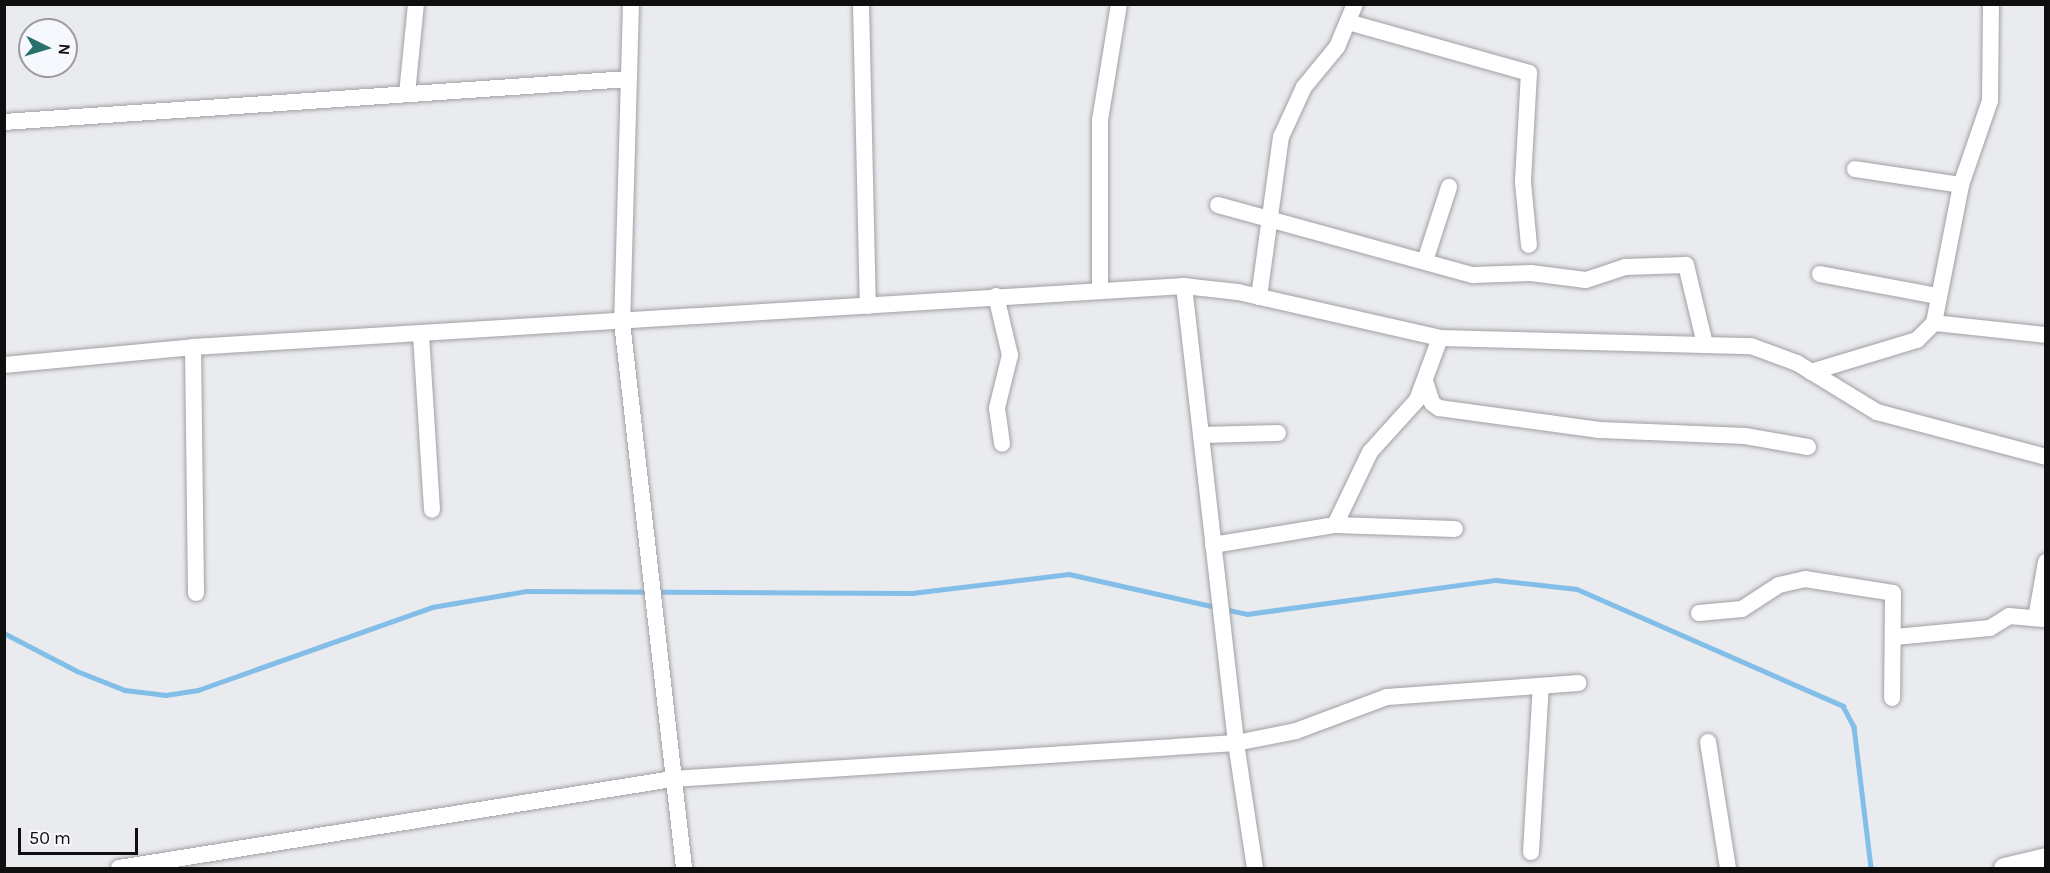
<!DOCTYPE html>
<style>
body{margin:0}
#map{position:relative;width:2050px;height:873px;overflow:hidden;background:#eaebef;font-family:Karla,sans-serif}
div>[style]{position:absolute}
.stream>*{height:4.5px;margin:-2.25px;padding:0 2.25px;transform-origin:2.25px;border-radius:2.25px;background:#83bee8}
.roads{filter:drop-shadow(0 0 2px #9fa0a4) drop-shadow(0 0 2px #9fa0a4)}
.minor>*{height:16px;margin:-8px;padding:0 8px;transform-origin:8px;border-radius:8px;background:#fff}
.tertiary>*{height:21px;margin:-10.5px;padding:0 10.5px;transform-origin:10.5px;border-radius:10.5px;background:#fff}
span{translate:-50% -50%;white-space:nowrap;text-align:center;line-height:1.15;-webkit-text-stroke:6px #f7f8fd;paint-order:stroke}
.frame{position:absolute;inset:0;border:6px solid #0f0f10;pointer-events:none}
.north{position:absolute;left:18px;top:18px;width:60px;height:60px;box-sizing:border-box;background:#f7f8fd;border:2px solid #9a9b9e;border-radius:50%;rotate:95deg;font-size:16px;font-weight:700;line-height:24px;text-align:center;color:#0f0f10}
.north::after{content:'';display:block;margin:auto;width:21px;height:27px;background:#29726b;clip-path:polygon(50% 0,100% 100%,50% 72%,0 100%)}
.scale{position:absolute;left:18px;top:828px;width:120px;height:27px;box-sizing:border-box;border:3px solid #0f0f10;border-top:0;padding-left:8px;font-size:18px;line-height:21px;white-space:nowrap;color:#0f0f10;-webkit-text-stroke:4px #f7f8fd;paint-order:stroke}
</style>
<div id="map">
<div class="stream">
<i style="left:1224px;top:609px;width:24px;rotate:12deg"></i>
<i style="left:1247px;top:614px;width:251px;rotate:-7.8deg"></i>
<i style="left:1496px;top:580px;width:81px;rotate:6.3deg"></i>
<i style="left:1577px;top:589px;width:291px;rotate:23.7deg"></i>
<i style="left:1843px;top:706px;width:24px;rotate:62deg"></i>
<i style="left:1854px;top:727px;width:142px;rotate:83.1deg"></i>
<i style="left:4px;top:633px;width:82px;rotate:27.5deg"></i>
<i style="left:77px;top:671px;width:52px;rotate:21.6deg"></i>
<i style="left:125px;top:690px;width:41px;rotate:7deg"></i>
<i style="left:166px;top:695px;width:32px;rotate:-9deg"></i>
<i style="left:198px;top:690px;width:248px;rotate:-19.5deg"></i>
<i style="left:432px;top:607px;width:96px;rotate:-9.6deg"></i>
<i style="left:527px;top:591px;width:385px;rotate:0.3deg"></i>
<i style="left:912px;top:593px;width:158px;rotate:-6.9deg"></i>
<i style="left:1069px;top:574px;width:151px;rotate:12.7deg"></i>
</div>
<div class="roads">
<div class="minor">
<i style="left:631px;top:4px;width:318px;rotate:91.6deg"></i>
<i style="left:622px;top:322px;width:550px;rotate:83.52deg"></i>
<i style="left:861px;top:4px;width:302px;rotate:88.7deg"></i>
<i style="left:1348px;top:22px;width:188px;rotate:15.7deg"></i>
<i style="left:1529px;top:73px;width:109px;rotate:93.2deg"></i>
<i style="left:1523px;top:182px;width:63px;rotate:84.6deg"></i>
<i style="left:407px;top:94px;width:90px;rotate:-84.3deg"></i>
<i style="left:4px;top:122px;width:626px;rotate:-3.94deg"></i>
<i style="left:1855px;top:169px;width:107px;rotate:8.6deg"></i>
<i style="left:1218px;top:205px;width:264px;rotate:15.4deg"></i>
<i style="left:1473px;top:275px;width:58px;rotate:-2deg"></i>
<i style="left:1531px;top:273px;width:55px;rotate:7.3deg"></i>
<i style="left:1586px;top:280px;width:41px;rotate:-18.4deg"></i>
<i style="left:1625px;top:267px;width:61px;rotate:-1.9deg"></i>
<i style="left:1686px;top:265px;width:81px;rotate:76.5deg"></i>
<i style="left:1425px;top:261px;width:78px;rotate:-72deg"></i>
<i style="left:1820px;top:274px;width:119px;rotate:10.6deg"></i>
<i style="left:1184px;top:286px;width:460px;rotate:83.5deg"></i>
<i style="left:1236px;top:743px;width:126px;rotate:81.4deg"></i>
<i style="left:1100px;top:288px;width:168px;rotate:-90deg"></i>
<i style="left:1100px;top:120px;width:118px;rotate:-80.7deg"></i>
<i style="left:996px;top:296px;width:61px;rotate:76.7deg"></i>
<i style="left:1010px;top:355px;width:55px;rotate:103.8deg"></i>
<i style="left:997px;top:408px;width:36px;rotate:82deg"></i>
<i style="left:1259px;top:297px;width:162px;rotate:-82.2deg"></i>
<i style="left:1281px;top:137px;width:55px;rotate:-65.3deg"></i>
<i style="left:1304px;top:87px;width:52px;rotate:-50.5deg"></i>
<i style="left:1337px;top:47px;width:47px;rotate:-67.3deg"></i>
<i style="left:1934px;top:323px;width:113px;rotate:6.1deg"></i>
<i style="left:421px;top:335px;width:175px;rotate:86.4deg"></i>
<i style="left:193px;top:347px;width:246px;rotate:89.3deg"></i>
<i style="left:4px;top:365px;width:190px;rotate:-5.4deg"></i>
<i style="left:193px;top:347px;width:993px;rotate:-3.52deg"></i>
<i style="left:1184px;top:286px;width:54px;rotate:6.3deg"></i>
<i style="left:1238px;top:292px;width:207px;rotate:12.8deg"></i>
<i style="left:1440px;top:338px;width:311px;rotate:1.5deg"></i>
<i style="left:1751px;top:346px;width:49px;rotate:20.3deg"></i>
<i style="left:1797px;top:363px;width:94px;rotate:31.5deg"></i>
<i style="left:1877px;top:412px;width:175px;rotate:14.9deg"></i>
<i style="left:1811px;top:372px;width:111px;rotate:-16.8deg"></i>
<i style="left:1917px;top:340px;width:24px;rotate:-45deg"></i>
<i style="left:1934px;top:323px;width:141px;rotate:-78.9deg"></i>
<i style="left:1961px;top:185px;width:89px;rotate:-71deg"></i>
<i style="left:1990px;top:101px;width:97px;rotate:-89.4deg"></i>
<i style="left:1425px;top:381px;width:23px;rotate:72deg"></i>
<i style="left:1432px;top:403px;width:9px;rotate:36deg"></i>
<i style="left:1439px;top:408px;width:162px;rotate:7.8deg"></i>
<i style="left:1600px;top:430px;width:145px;rotate:2.4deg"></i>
<i style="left:1745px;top:436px;width:64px;rotate:9.9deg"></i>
<i style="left:1201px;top:435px;width:77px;rotate:-1.5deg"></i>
<i style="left:1335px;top:525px;width:81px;rotate:-64.4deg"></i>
<i style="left:1370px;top:452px;width:70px;rotate:-47.9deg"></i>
<i style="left:1417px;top:400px;width:66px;rotate:-69.6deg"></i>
<i style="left:1213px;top:545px;width:124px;rotate:-9.3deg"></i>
<i style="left:1335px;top:525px;width:120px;rotate:1.9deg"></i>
<i style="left:1699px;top:613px;width:43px;rotate:-5.3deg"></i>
<i style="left:1742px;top:609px;width:44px;rotate:-33deg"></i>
<i style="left:1779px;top:585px;width:27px;rotate:-13deg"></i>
<i style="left:1805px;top:579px;width:89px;rotate:9deg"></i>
<i style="left:1893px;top:593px;width:105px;rotate:90.5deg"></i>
<i style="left:2036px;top:618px;width:57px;rotate:-79.9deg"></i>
<i style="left:1895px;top:637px;width:95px;rotate:-5.4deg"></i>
<i style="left:1990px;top:628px;width:22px;rotate:-32deg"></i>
<i style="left:2009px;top:616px;width:37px;rotate:5deg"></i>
<i style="left:1708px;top:742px;width:128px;rotate:81deg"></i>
<i style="left:1531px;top:852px;width:166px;rotate:-86.6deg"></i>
<i style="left:119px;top:868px;width:560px;rotate:-9.14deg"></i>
<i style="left:672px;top:779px;width:565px;rotate:-3.65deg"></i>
<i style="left:1236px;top:743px;width:61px;rotate:-11.3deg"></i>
<i style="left:1296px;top:731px;width:97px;rotate:-20.5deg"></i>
<i style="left:1387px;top:697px;width:192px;rotate:-4.2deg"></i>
</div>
<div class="tertiary">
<i style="left:2004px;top:868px;width:43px;rotate:-13.4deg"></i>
</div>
</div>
<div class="frame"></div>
<div class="north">N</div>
<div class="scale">50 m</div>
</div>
